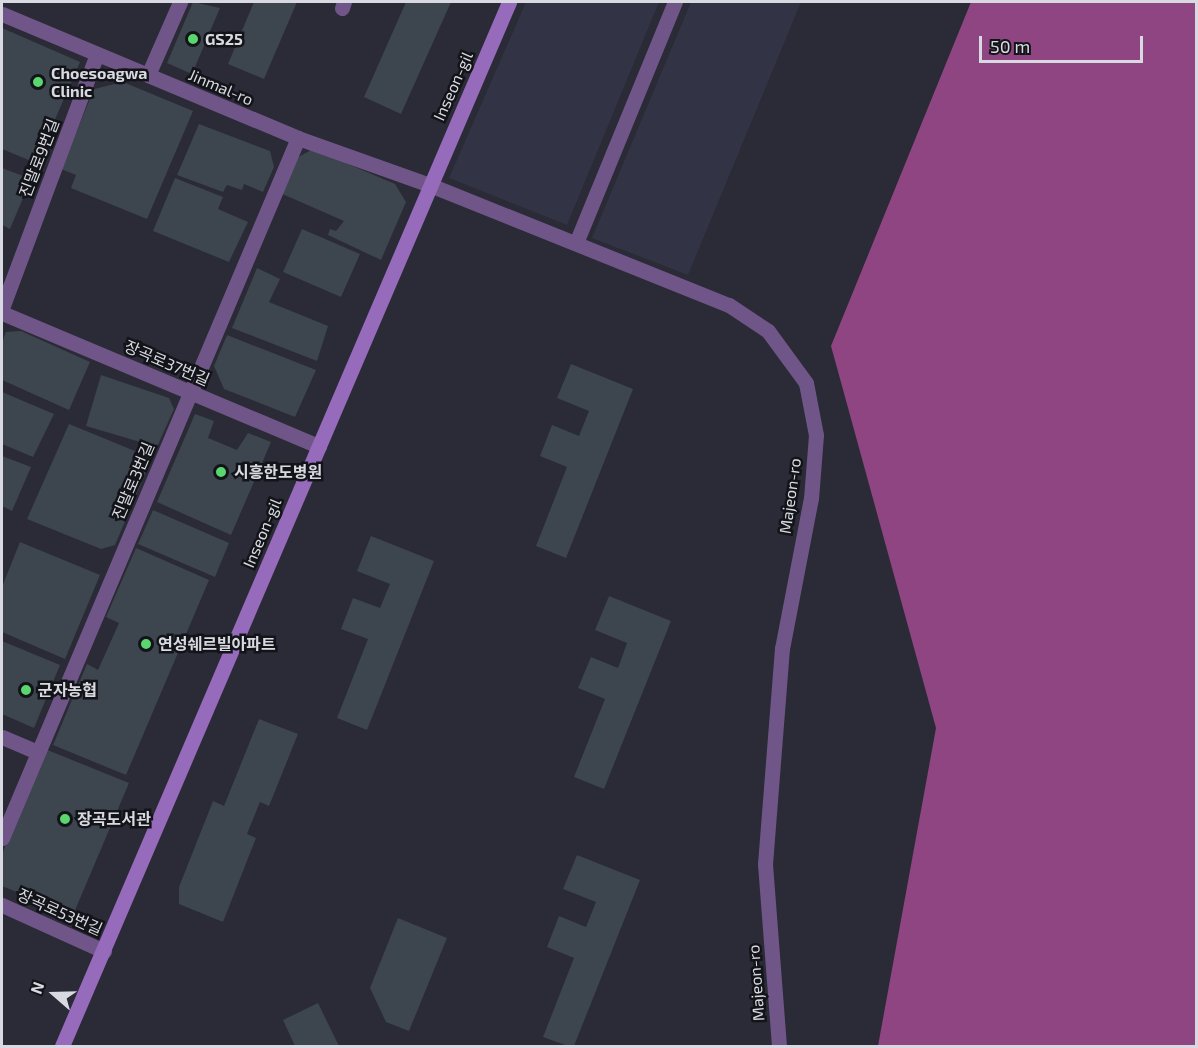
<!DOCTYPE html>
<meta charset="utf-8">
<style>
body{margin:0}
#map{position:relative;width:1198px;height:1048px;overflow:hidden;background:#2a2b36;font-family:"Exo 2","Noto Sans KR",sans-serif}
div>[style]{position:absolute}
.built>*{inset:0;background:#323344}
.forest>*{inset:0;background:#8e4581}
.building>*{inset:0;background:#3d454f}
.street>*{height:15px;margin:-7.5px;padding:0 7.5px;transform-origin:7.5px;border-radius:7.5px;background:#705688}
.secondary>*{height:15px;margin:-7.5px;padding:0 7.5px;transform-origin:7.5px;border-radius:7.5px;background:#966bbb}
.dots>*{width:16px;height:16px;translate:-50% -50%;box-sizing:border-box;border:3px solid #131419;border-radius:50%}
span{translate:-50% -50%;white-space:nowrap;text-align:center;line-height:1.15;-webkit-text-stroke:5px #131419;paint-order:stroke}
.poi-label{font-size:16px;color:#d9dae1;font-weight:700}
.left{translate:0 -50%;text-align:left}
.street-label{font-size:16px;color:#d9dae1}
.frame{position:absolute;inset:0;border:3px solid #d9dae1;pointer-events:none}
.north{position:absolute;left:24px;top:964px;width:60px;height:60px;-webkit-text-stroke:4px #131419;paint-order:stroke;rotate:290deg;font-size:16px;font-weight:700;line-height:24px;text-align:center;color:#d9dae1}
.north::after{content:'';display:block;margin:auto;width:21px;height:27px;background:#d9dae1;clip-path:polygon(50% 0,100% 100%,50% 72%,0 100%)}
.scale{position:absolute;left:979px;top:36px;width:164px;height:27px;box-sizing:border-box;border:3px solid #d9dae1;border-top:0;padding-left:8px;font-size:18px;line-height:21px;white-space:nowrap;color:#d9dae1;-webkit-text-stroke:4px #131419;paint-order:stroke}
</style>
<div id="map">
<div class="built">
<i style="clip-path:polygon(526px 2px,659px 2px,567px 225px,449px 178px)"></i>
<i style="clip-path:polygon(691px 2px,801px 2px,688px 275px,592px 238px)"></i>
</div>
<div class="forest">
<i style="clip-path:polygon(971px 2px,1196px 2px,1196px 1046px,878px 1046px,936px 728px,831px 346px)"></i>
</div>
<div class="building">
<i style="clip-path:polygon(193px 2px,220px 8px,192px 74px,167px 63px)"></i>
<i style="clip-path:polygon(254px 2px,297px 2px,264px 79px,228px 64px)"></i>
<i style="clip-path:polygon(406px 2px,451px 2px,401px 114px,364px 97px)"></i>
<i style="clip-path:polygon(2px 28px,80px 62px,36px 163px,2px 149px)"></i>
<i style="clip-path:polygon(123px 82px,193px 111px,147px 219px,71px 188px,76px 175px,61px 169px,94px 89px)"></i>
<i style="clip-path:polygon(199px 124px,270px 151px,274px 167px,263px 192px,244px 184px,242px 190px,227px 185px,223px 192px,177px 175px)"></i>
<i style="clip-path:polygon(313px 149px,395px 184px,406px 202px,381px 260px,328px 235px,330px 229px,336px 231px,344px 221px,280px 193px,295px 159px)"></i>
<i style="clip-path:polygon(2px 168px,31px 179px,10px 229px,2px 225px)"></i>
<i style="clip-path:polygon(175px 178px,223px 197px,218px 209px,248px 222px,229px 262px,153px 231px)"></i>
<i style="clip-path:polygon(302px 229px,360px 254px,341px 297px,283px 272px)"></i>
<i style="clip-path:polygon(257px 268px,280px 279px,269px 302px,328px 326px,317px 361px,232px 328px)"></i>
<i style="clip-path:polygon(21px 331px,90px 362px,69px 410px,2px 380px,2px 342px,6px 332px)"></i>
<i style="clip-path:polygon(227px 335px,316px 370px,295px 417px,224px 389px,214px 366px)"></i>
<i style="clip-path:polygon(571px 364px,633px 389px,566px 558px,536px 546px,567px 467px,540px 456px,552px 425px,579px 436px,589px 411px,557px 398px)"></i>
<i style="clip-path:polygon(101px 375px,169px 398px,174px 409px,157px 447px,86px 426px)"></i>
<i style="clip-path:polygon(2px 392px,54px 414px,33px 457px,2px 444px)"></i>
<i style="clip-path:polygon(195px 414px,214px 421px,208px 438px,237px 450px,248px 433px,271px 442px,231px 535px,157px 502px)"></i>
<i style="clip-path:polygon(69px 424px,152px 458px,115px 545px,101px 549px,27px 519px)"></i>
<i style="clip-path:polygon(2px 456px,31px 467px,12px 511px,2px 506px)"></i>
<i style="clip-path:polygon(153px 510px,229px 543px,215px 577px,138px 544px)"></i>
<i style="clip-path:polygon(371px 536px,434px 561px,367px 730px,337px 718px,368px 639px,341px 629px,353px 598px,380px 608px,390px 584px,357px 571px)"></i>
<i style="clip-path:polygon(20px 542px,100px 575px,65px 659px,2px 632px,2px 587px)"></i>
<i style="clip-path:polygon(136px 548px,209px 580px,126px 775px,53px 745px,87px 664px,98px 670px,119px 623px,106px 617px)"></i>
<i style="clip-path:polygon(609px 596px,671px 621px,604px 789px,574px 777px,605px 699px,578px 688px,591px 657px,618px 668px,627px 643px,595px 630px)"></i>
<i style="clip-path:polygon(2px 641px,60px 665px,34px 728px,2px 714px)"></i>
<i style="clip-path:polygon(259px 719px,298px 734px,269px 806px,260px 802px,247px 834px,256px 838px,223px 922px,179px 904px,179px 887px,213px 801px,224px 806px)"></i>
<i style="clip-path:polygon(45px 749px,129px 783px,73px 915px,2px 886px,2px 854px)"></i>
<i style="clip-path:polygon(577px 855px,640px 880px,574px 1046px,568px 1046px,543px 1037px,574px 958px,547px 947px,559px 916px,586px 927px,596px 902px,563px 889px)"></i>
<i style="clip-path:polygon(398px 918px,447px 938px,409px 1031px,386px 1022px,370px 988px)"></i>
<i style="clip-path:polygon(318px 1003px,339px 1046px,295px 1046px,283px 1020px)"></i>
</div>
<div class="street">
<i style="left:342px;top:8px;width:6px;rotate:-72deg"></i>
<i style="left:2px;top:14px;width:321px;rotate:22.7deg"></i>
<i style="left:298px;top:138px;width:140px;rotate:19.6deg"></i>
<i style="left:430px;top:185px;width:322px;rotate:21.9deg"></i>
<i style="left:729px;top:305px;width:47px;rotate:33.7deg"></i>
<i style="left:768px;top:331px;width:64px;rotate:53.8deg"></i>
<i style="left:806px;top:383px;width:53px;rotate:79.1deg"></i>
<i style="left:816px;top:435px;width:63px;rotate:94.5deg"></i>
<i style="left:811px;top:498px;width:153px;rotate:100.9deg"></i>
<i style="left:782px;top:648px;width:217px;rotate:94.5deg"></i>
<i style="left:765px;top:864px;width:183px;rotate:85.6deg"></i>
<i style="left:148px;top:75px;width:80px;rotate:-66.3deg"></i>
<i style="left:576px;top:243px;width:261px;rotate:-67.7deg"></i>
<i style="left:2px;top:308px;width:271px;rotate:-69.5deg"></i>
<i style="left:2px;top:313px;width:344px;rotate:22.8deg"></i>
<i style="left:2px;top:737px;width:39px;rotate:23deg"></i>
<i style="left:2px;top:838px;width:760px;rotate:-67.08deg"></i>
<i style="left:2px;top:905px;width:112px;rotate:24.3deg"></i>
</div>
<div class="secondary">
<i style="left:62px;top:1046px;width:1136px;rotate:-66.82deg"></i>
</div>
<div class="dots">
<i style="left:193px;top:39px;background:#5bd56e"></i>
<i style="left:38px;top:82px;background:#5bd56e"></i>
<i style="left:221px;top:472px;background:#5bd56e"></i>
<i style="left:146px;top:644px;background:#5bd56e"></i>
<i style="left:26px;top:690px;background:#5bd56e"></i>
<i style="left:65px;top:819px;background:#5bd56e"></i>
</div>
<div class="poi-label">
<span class="left" style="left:205px;top:39px">GS25</span>
<span class="left" style="left:51px;top:82px">Choesoagwa<br>Clinic</span>
<span class="left" style="left:234px;top:472px">시흥한도병원</span>
<span class="left" style="left:158px;top:644px">연성쉐르빌아파트</span>
<span class="left" style="left:38px;top:690px">군자농협</span>
<span class="left" style="left:77px;top:819px">장곡도서관</span>
</div>
<div class="street-label">
<span style="left:453px;top:86px;rotate:-66deg">Inseon-gil</span>
<span style="left:221px;top:87px;rotate:23deg">Jinmal-ro</span>
<span style="left:39px;top:158px;rotate:-69deg">진말로9번길</span>
<span style="left:167px;top:363px;rotate:23deg">장곡로37번길</span>
<span style="left:133px;top:481px;rotate:-67deg">진말로3번길</span>
<span style="left:790px;top:496px;rotate:-82deg">Majeon-ro</span>
<span style="left:262px;top:533px;rotate:-67deg">Inseon-gil</span>
<span style="left:60px;top:912px;rotate:24deg">장곡로53번길</span>
<span style="left:756px;top:983px;rotate:-94deg">Majeon-ro</span>
</div>
<div class="frame"></div>
<div class="north">N</div>
<div class="scale">50 m</div>
</div>
